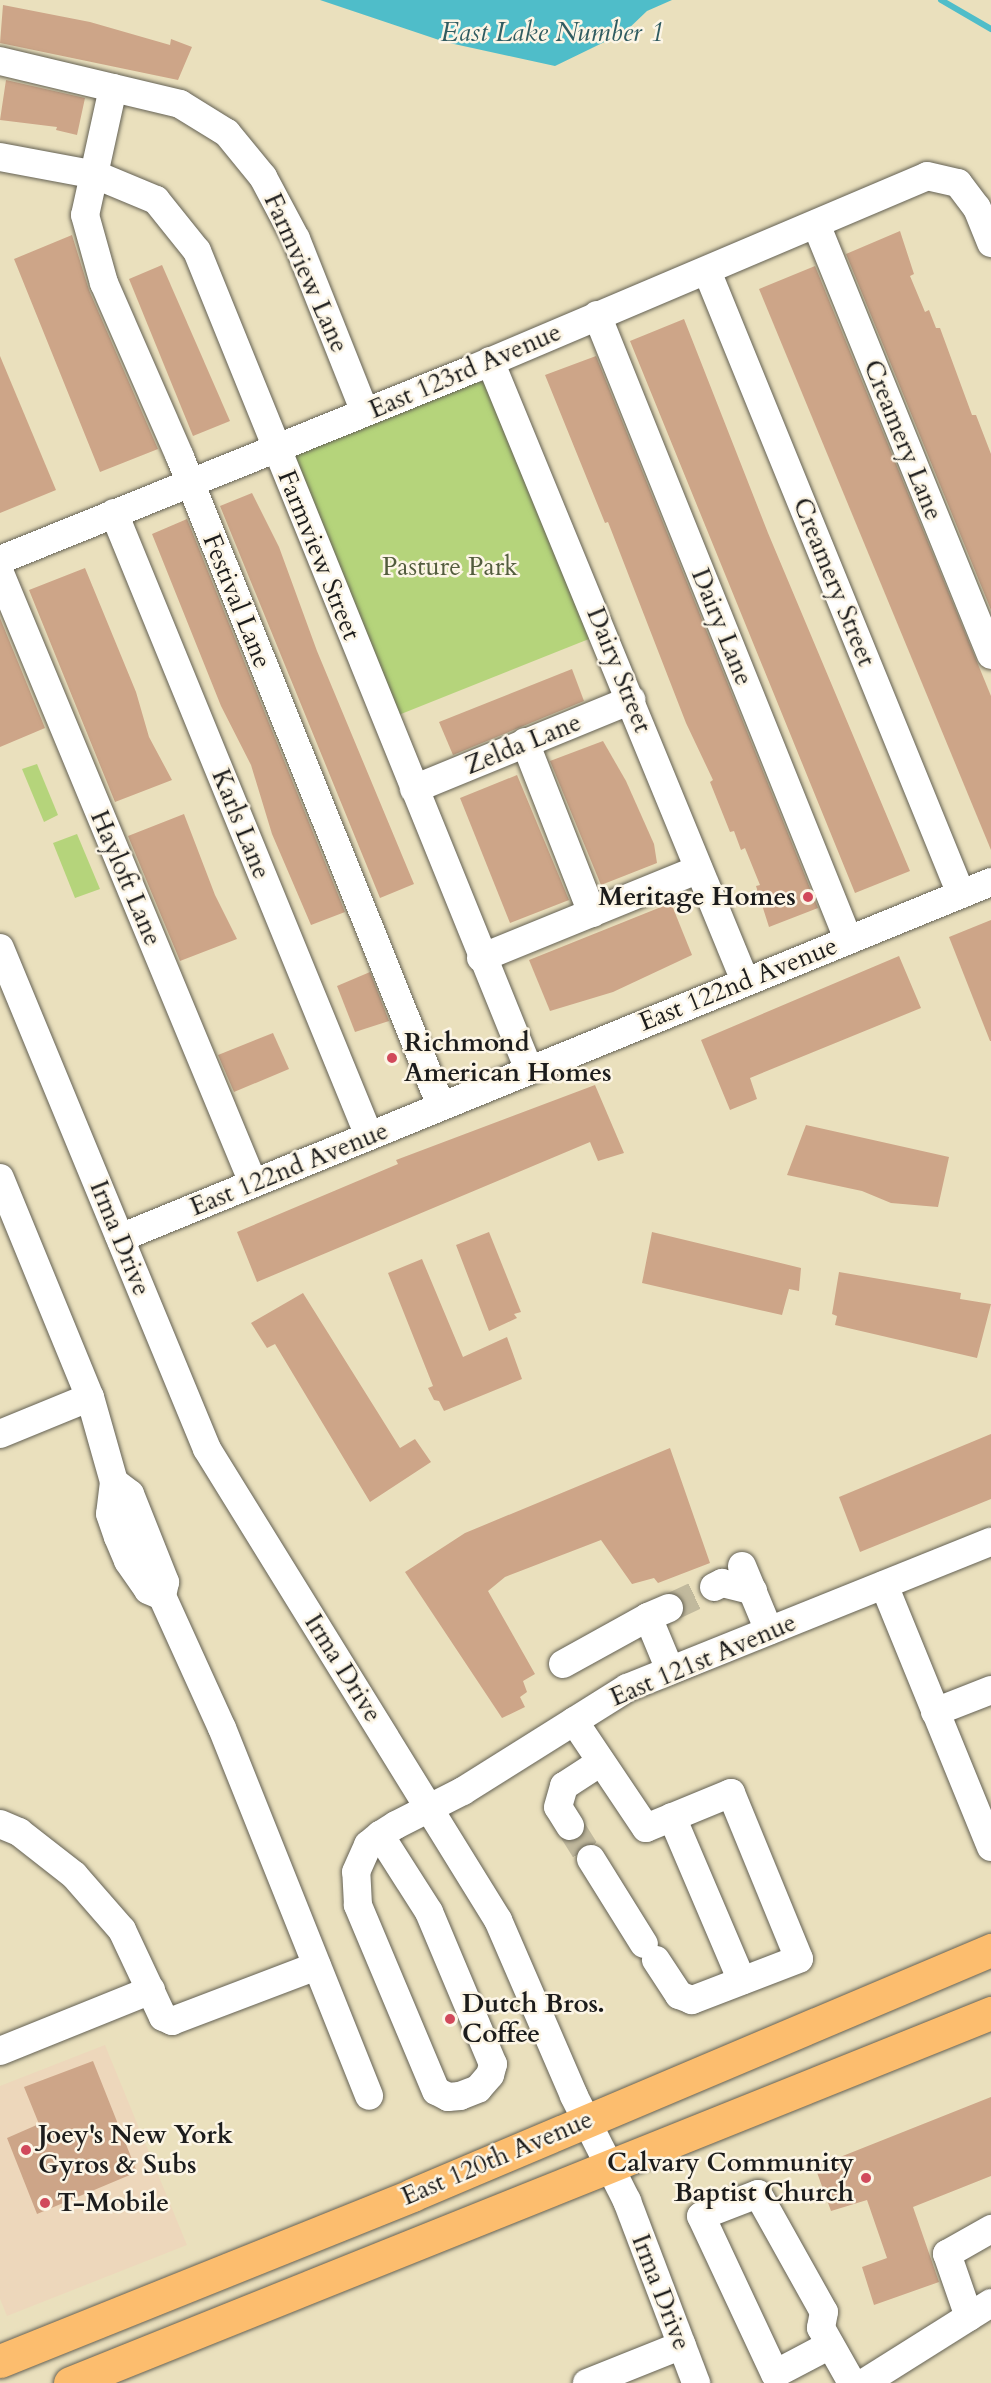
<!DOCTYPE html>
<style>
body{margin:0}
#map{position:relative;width:991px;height:2383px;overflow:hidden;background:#eae0bd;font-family:Cardo,serif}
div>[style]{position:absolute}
.built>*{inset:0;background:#edd7bb}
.green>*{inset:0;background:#b5d47b}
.water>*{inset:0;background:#4fbdc9}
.stream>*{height:6px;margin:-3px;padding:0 3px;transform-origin:3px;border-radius:3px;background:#4fbdc9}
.building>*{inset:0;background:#cda588}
.minor-tunnel>*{height:28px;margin-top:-14px;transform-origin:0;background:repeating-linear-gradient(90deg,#c1b99d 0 28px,transparent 0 42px)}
.roads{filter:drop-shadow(0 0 2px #646154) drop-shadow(0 0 2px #646154)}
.minor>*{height:28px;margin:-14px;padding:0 14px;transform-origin:14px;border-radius:14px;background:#fff}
.major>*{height:33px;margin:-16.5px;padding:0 16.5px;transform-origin:16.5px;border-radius:16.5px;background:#fcbd6e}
.dots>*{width:16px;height:16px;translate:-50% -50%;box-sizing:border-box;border:3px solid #fcf5e5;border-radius:50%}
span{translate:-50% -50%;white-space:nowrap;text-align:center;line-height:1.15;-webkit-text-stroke:5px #fcf5e5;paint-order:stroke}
.street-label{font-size:26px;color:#1c1c1c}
.park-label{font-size:26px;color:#525c3d}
.poi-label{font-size:26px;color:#1c1c1c;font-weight:700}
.right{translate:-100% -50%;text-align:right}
.left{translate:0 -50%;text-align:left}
.water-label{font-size:27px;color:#305c61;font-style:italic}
</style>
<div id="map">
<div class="built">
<i style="clip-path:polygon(105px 2045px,187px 2245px,7px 2316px,0 2299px,0 2086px)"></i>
</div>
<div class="green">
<i style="clip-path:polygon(490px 361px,604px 633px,386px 720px,276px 449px)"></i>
<i style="clip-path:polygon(37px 764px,58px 815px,44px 822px,22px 769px)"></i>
<i style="clip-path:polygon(77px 834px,100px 889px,75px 898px,53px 843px)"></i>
</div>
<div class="water">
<i style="clip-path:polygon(320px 0,672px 0,647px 11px,625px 32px,555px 66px,445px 42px)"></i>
</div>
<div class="stream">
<i style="left:941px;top:0;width:58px;rotate:30.1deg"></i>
</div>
<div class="building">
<i style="clip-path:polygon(3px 5px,90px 22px,170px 45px,171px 39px,192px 47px,178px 80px,0 43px)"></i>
<i style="clip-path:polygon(6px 80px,85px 98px,77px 135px,56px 130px,57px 127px,0 120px)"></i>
<i style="clip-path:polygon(900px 231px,914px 274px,910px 276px,925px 312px,929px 310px,936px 328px,940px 328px,972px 415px,976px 415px,991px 454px,991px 610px,846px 254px)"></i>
<i style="clip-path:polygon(72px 235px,89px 290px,158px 449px,100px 472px,14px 259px)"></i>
<i style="clip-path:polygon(162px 265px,230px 421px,193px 436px,129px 279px)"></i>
<i style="clip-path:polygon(815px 266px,991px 696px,991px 850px,759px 289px)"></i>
<i style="clip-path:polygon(684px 319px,768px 533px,910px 871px,855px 893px,630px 341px)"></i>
<i style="clip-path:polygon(0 356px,56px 490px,0 513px)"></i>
<i style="clip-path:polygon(596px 356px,818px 908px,769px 927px,756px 886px,760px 885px,745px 848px,741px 850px,734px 831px,730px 832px,710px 782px,713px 780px,686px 723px,608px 522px,605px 523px,545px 375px)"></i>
<i style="clip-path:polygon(252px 493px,279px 547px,317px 651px,414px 884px,380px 898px,220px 506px)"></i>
<i style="clip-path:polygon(187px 519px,345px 912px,311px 925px,272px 834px,251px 765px,221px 706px,152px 534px)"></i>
<i style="clip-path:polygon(85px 568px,136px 692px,149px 737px,172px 780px,115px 802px,29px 590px)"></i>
<i style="clip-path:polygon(0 618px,45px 728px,0 747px)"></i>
<i style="clip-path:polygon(572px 669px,584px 701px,453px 755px,439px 722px)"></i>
<i style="clip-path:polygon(603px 741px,626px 781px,654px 844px,657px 863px,601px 885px,550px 761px)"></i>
<i style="clip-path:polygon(517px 775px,569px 900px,510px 923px,460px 798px)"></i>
<i style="clip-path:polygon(184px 814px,215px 895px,237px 939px,180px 961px,128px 836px)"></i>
<i style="clip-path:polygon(671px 903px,692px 955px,613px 992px,550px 1011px,529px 960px)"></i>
<i style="clip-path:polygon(991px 920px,991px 1041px,990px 1041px,949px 937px)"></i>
<i style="clip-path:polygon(899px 956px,921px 1008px,750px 1078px,757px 1099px,730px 1110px,701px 1040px)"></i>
<i style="clip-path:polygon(370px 972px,389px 1021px,355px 1032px,337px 986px)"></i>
<i style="clip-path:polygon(273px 1033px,289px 1069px,234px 1092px,218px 1055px)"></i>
<i style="clip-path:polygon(595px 1085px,624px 1153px,598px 1161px,590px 1142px,257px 1282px,237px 1232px,398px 1164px,396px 1160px)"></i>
<i style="clip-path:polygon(806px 1125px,949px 1157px,938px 1207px,891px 1203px,862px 1191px,787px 1175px)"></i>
<i style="clip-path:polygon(489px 1232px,521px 1312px,514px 1314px,517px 1318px,489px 1331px,456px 1245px)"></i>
<i style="clip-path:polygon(652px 1232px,801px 1268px,799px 1291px,789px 1289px,782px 1315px,642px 1283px)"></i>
<i style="clip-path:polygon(422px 1259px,463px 1357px,507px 1337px,522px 1379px,444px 1411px,439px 1401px,434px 1400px,428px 1388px,433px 1386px,388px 1273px)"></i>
<i style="clip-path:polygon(839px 1272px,961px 1293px,960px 1299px,991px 1304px,977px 1358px,835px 1325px,837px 1316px,832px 1314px)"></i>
<i style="clip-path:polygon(303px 1293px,400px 1448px,415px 1439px,431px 1462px,370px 1502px,275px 1344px,267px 1348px,251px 1323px)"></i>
<i style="clip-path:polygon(991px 1434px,991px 1499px,860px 1552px,839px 1497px)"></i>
<i style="clip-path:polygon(670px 1448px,710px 1563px,658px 1583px,654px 1578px,632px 1584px,601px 1540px,505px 1577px,488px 1591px,535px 1674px,523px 1681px,527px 1692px,520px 1697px,525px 1707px,502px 1718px,405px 1572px,465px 1533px)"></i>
<i style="clip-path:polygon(93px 2061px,137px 2172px,37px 2214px,7px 2138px,39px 2124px,24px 2087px)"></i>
<i style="clip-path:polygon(991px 2097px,991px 2176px,913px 2207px,939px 2282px,874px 2305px,862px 2267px,887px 2258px,867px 2200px,831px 2211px,815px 2167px)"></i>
</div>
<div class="minor-tunnel">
<i style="left:669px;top:1608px;width:50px;rotate:-25deg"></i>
<i style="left:570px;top:1826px;width:39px;rotate:58deg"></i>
</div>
<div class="roads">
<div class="minor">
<i style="left:0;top:61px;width:185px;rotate:13.4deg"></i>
<i style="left:180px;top:104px;width:55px;rotate:31.7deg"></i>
<i style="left:227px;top:133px;width:57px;rotate:50.7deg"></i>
<i style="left:263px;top:177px;width:70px;rotate:62deg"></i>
<i style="left:296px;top:239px;width:186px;rotate:68.3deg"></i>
<i style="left:113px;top:88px;width:130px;rotate:102.4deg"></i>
<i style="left:85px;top:215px;width:71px;rotate:74.4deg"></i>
<i style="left:104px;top:283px;width:190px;rotate:66.4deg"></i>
<i style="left:180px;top:457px;width:700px;rotate:68.09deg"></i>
<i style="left:0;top:157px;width:98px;rotate:10.6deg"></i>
<i style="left:96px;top:175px;width:65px;rotate:22.6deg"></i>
<i style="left:156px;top:200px;width:65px;rotate:51.2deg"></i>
<i style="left:197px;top:251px;width:884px;rotate:67.93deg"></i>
<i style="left:816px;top:224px;width:465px;rotate:67.9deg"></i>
<i style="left:707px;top:271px;width:673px;rotate:67.82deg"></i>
<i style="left:597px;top:315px;width:673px;rotate:68.09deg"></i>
<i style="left:490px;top:361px;width:670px;rotate:67.64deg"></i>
<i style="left:114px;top:513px;width:673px;rotate:67.74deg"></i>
<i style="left:0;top:560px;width:510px;rotate:-21.99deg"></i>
<i style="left:473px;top:369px;width:493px;rotate:-23deg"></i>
<i style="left:927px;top:176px;width:32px;rotate:13deg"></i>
<i style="left:958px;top:183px;width:31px;rotate:53deg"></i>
<i style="left:977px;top:208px;width:38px;rotate:68deg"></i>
<i style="left:0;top:573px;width:660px;rotate:67.47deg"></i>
<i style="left:525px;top:742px;width:184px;rotate:68.6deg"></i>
<i style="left:414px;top:789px;width:235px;rotate:-22.3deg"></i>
<i style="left:0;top:948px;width:542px;rotate:67.55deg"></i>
<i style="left:207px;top:1449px;width:554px;rotate:58.29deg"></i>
<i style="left:498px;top:1920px;width:192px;rotate:66.6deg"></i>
<i style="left:574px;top:2096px;width:118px;rotate:63.2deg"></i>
<i style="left:627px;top:2201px;width:195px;rotate:69.2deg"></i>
<i style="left:481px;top:958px;width:235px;rotate:-22.2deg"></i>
<i style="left:0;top:1178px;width:237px;rotate:67.7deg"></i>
<i style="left:90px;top:1397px;width:88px;rotate:74.2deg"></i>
<i style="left:114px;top:1482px;width:32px;rotate:97deg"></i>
<i style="left:110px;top:1514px;width:24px;rotate:71deg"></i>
<i style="left:118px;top:1537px;width:26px;rotate:67deg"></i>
<i style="left:128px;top:1561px;width:35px;rotate:55deg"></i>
<i style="left:148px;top:1590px;width:15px;rotate:23deg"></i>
<i style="left:120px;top:1238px;width:941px;rotate:-22.23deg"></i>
<i style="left:0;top:1434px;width:97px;rotate:-22.3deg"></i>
<i style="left:114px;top:1482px;width:20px;rotate:37deg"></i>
<i style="left:130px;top:1494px;width:95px;rotate:68.3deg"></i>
<i style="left:165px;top:1582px;width:14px;rotate:102deg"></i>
<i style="left:162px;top:1596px;width:145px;rotate:65.6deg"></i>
<i style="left:222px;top:1728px;width:396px;rotate:68.2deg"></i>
<i style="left:742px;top:1566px;width:70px;rotate:67.4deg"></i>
<i style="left:884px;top:1585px;width:283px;rotate:67.8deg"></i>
<i style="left:714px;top:1587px;width:9px;rotate:-27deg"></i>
<i style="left:722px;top:1583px;width:32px;rotate:14deg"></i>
<i style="left:669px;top:1608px;width:23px;rotate:157deg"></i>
<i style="left:648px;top:1617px;width:57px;rotate:67.5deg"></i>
<i style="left:563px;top:1664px;width:97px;rotate:-28.9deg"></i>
<i style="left:935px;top:1712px;width:60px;rotate:-21.4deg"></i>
<i style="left:574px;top:1721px;width:129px;rotate:56.1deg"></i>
<i style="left:646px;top:1828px;width:92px;rotate:-22.4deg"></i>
<i style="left:731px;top:1793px;width:179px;rotate:67.7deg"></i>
<i style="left:799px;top:1959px;width:115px;rotate:159deg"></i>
<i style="left:692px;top:2000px;width:14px;rotate:-159deg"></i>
<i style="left:679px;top:1995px;width:42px;rotate:-123.3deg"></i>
<i style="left:672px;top:1817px;width:178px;rotate:66.9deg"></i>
<i style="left:0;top:1824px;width:21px;rotate:23deg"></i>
<i style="left:19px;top:1832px;width:70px;rotate:38deg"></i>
<i style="left:74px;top:1875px;width:73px;rotate:48.9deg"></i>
<i style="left:122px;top:1930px;width:96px;rotate:64.8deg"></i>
<i style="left:163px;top:2017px;width:10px;rotate:24deg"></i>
<i style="left:172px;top:2021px;width:155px;rotate:-20.8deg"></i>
<i style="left:570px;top:1826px;width:22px;rotate:-122deg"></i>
<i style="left:558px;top:1807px;width:22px;rotate:-74deg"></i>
<i style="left:564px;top:1786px;width:44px;rotate:-33deg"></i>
<i style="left:380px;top:1835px;width:91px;rotate:57.5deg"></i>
<i style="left:429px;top:1912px;width:165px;rotate:67.2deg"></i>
<i style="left:493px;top:2064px;width:11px;rotate:105deg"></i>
<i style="left:490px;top:2075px;width:18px;rotate:131deg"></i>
<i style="left:478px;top:2089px;width:19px;rotate:159deg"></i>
<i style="left:460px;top:2096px;width:12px;rotate:175deg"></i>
<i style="left:448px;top:2097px;width:13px;rotate:-153deg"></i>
<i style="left:436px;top:2091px;width:202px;rotate:-112.8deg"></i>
<i style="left:358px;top:1905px;width:33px;rotate:-93deg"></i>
<i style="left:356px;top:1872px;width:30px;rotate:-66deg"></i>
<i style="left:368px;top:1845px;width:16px;rotate:-40deg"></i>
<i style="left:380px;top:1835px;width:19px;rotate:-32deg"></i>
<i style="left:396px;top:1825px;width:75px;rotate:-26.9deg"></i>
<i style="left:463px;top:1791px;width:194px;rotate:-32.1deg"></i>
<i style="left:627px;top:1688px;width:392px;rotate:-21.9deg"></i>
<i style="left:591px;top:1859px;width:100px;rotate:58.1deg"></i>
<i style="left:0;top:2051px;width:163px;rotate:-22deg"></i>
<i style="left:969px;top:2317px;width:67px;rotate:-109.2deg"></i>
<i style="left:947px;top:2254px;width:51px;rotate:-29.6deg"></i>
<i style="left:830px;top:2345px;width:62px;rotate:152.2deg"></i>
<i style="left:775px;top:2374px;width:174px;rotate:-115.1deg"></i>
<i style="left:701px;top:2216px;width:61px;rotate:-21.1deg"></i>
<i style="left:758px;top:2194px;width:135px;rotate:60.8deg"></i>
<i style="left:824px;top:2312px;width:16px;rotate:101deg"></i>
<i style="left:821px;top:2328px;width:63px;rotate:60.6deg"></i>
<i style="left:587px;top:2383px;width:102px;rotate:-21.8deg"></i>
<i style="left:864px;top:2383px;width:150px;rotate:-32.2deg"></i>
</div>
<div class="major">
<i style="left:0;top:2361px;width:444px;rotate:-21.9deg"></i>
<i style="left:412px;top:2195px;width:629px;rotate:-22.94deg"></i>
<i style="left:70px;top:2383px;width:993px;rotate:-21.89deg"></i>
</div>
</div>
<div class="dots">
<i style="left:808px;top:897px;background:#d1495b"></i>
<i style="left:392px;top:1058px;background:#d1495b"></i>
<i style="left:450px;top:2019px;background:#d1495b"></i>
<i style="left:26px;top:2150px;background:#d1495b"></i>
<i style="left:866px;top:2178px;background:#d1495b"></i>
<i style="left:45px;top:2203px;background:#d1495b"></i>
</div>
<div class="street-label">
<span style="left:306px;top:273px;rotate:66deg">Farmview Lane</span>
<span style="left:465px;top:371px;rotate:-23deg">East 123rd Avenue</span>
<span style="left:903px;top:440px;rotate:68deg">Creamery Lane</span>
<span style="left:319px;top:555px;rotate:68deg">Farmview Street</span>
<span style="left:834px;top:582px;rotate:68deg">Creamery Street</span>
<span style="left:237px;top:601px;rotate:68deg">Festival Lane</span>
<span style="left:722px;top:627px;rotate:68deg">Dairy Lane</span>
<span style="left:619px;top:670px;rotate:68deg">Dairy Street</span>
<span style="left:523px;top:744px;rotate:-22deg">Zelda Lane</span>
<span style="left:241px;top:824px;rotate:68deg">Karls Lane</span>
<span style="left:126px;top:878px;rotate:67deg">Hayloft Lane</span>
<span style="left:738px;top:984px;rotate:-22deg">East 122nd Avenue</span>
<span style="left:289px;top:1169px;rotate:-22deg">East 122nd Avenue</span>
<span style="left:120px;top:1238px;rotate:68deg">Irma Drive</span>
<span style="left:703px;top:1660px;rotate:-23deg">East 121st Avenue</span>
<span style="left:343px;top:1668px;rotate:58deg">Irma Drive</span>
<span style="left:497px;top:2158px;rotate:-23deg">East 120th Avenue</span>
<span style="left:661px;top:2292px;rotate:69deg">Irma Drive</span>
</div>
<div class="park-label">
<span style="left:450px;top:567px">Pasture Park</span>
</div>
<div class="poi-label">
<span class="right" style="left:796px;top:897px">Meritage Homes</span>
<span class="left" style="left:404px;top:1058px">Richmond<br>American Homes</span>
<span class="left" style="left:462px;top:2019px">Dutch Bros.<br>Coffee</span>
<span class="left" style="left:38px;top:2150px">Joey's New York<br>Gyros &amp; Subs</span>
<span class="right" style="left:854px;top:2178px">Calvary Community<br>Baptist Church</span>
<span class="left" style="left:57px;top:2203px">T-Mobile</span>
</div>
<div class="water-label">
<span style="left:552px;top:33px">East Lake Number 1</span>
</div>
</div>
